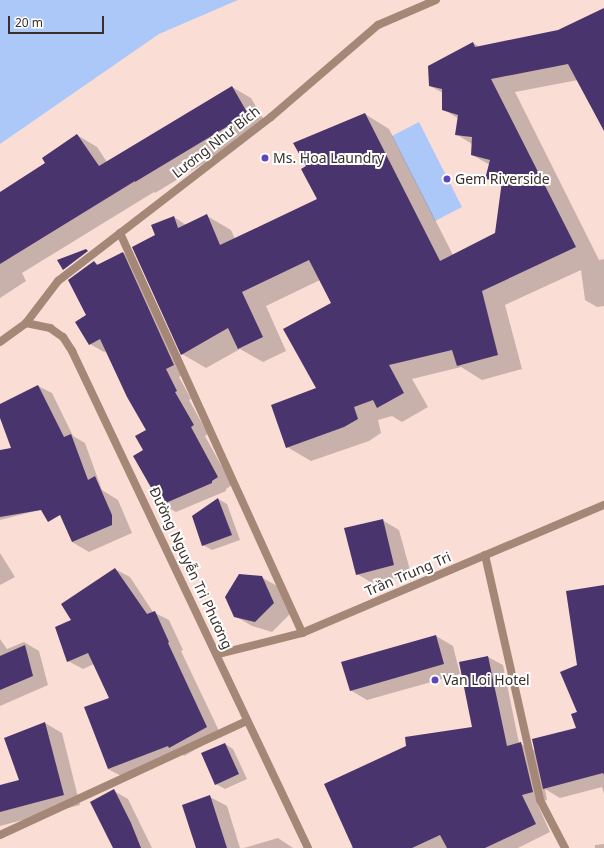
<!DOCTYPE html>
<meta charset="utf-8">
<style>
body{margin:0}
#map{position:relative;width:604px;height:848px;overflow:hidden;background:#faded5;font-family:"Noto Sans",sans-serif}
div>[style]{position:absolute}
.water>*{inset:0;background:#acc8f9}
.shadow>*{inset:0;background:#0003}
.building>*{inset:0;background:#4a346d}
.lane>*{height:8px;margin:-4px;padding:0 4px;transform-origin:4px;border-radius:4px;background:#a48776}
.street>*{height:8px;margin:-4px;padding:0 4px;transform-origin:4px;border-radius:4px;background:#a48776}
.dots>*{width:11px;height:11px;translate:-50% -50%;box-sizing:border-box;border:2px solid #fff;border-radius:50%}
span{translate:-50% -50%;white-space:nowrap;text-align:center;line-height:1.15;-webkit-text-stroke:4px #fff;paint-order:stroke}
.street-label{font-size:14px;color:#382e2a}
.poi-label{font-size:14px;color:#382e2a}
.left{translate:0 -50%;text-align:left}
.scale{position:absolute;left:8px;top:16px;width:96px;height:18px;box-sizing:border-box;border:2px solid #382e2a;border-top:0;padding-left:5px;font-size:12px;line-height:14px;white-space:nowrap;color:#382e2a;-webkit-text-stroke:3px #fff;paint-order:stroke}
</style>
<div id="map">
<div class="water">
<i style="clip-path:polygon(0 0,238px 0,159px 34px,0 144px)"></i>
<i style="clip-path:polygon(419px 122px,462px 207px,435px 221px,392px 136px)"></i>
</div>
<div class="shadow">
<i style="clip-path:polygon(604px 9px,604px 117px,578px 80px,515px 92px,599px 260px,604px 259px,604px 306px,597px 307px,585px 300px,581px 270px,505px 305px,522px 369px,482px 380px,461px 367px,412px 379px,428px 407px,402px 422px,392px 416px,378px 420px,381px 433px,369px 441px,311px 461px,287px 447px,317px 389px,332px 304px,320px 280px,266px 306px,286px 351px,263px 362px,240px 349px,206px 368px,182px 354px,156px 236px,174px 217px,186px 225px,207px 216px,231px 230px,235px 239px,319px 200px,308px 166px,365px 114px,389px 129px,453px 255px,496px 233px,502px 187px,487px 178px,490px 165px,472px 155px,472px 144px,456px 134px,459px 119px,443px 109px,443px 93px,430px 86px,473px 43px,480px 47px,559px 31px)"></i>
<i style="clip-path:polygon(232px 87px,251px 98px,267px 125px,155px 193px,154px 192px,22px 273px,26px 281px,0 298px,0 193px,46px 164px,77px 135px,97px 147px,107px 162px)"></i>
<i style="clip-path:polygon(123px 253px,137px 261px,188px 373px,179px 377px,191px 399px,189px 400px,208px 434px,205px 436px,232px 485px,226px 489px,226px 491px,176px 512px,162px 504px,145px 451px,147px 430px,107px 351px,104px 352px,90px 344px,87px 316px,94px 262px,99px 265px)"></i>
<i style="clip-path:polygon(38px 386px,52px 393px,73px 436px,85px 443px,102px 490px,118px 500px,132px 533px,89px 552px,72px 542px,83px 499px,0 520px,0 451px,12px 448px,0 416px,0 405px)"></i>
<i style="clip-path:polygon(218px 499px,227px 504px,240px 540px,212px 550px,203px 545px)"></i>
<i style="clip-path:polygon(382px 520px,399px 530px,411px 574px,374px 584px,357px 574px)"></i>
<i style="clip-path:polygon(0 553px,15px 577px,0 585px)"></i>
<i style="clip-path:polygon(115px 569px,130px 577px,153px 612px,169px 620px,183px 650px,181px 651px,221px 735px,184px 756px,182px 754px,123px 777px,108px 769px,110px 698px,94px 664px,83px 669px,68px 661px,73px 621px)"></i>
<i style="clip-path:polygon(261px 577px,279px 587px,291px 613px,272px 632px,252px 626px,235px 616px)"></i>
<i style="clip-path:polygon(604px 586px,604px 794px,602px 787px,560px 798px,545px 789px,547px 800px,537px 803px,550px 832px,518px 848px,351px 848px,473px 728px,460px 662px,488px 657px,503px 665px,519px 743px,536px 751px,577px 728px,578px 665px)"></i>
<i style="clip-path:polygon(436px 636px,453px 646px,460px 674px,367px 700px,350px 690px)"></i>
<i style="clip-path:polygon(0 639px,7px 649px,24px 642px,39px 651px,48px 685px,0 706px)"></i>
<i style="clip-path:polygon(45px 723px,62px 733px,80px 805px,0 826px,0 786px,20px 781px)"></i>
<i style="clip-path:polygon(225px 744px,233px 749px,247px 779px,225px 789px,216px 784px)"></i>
<i style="clip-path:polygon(114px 791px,128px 799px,152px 848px,114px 848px)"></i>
<i style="clip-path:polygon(210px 797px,227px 806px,240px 848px,198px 848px)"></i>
<i style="clip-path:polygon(278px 838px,293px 848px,244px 848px)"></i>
<i style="clip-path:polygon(604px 844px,604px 848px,595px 848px,595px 845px)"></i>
</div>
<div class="building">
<i style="clip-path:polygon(604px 8px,604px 131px,568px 64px,491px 79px,576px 247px,482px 291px,498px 355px,457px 366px,452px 350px,389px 365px,404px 393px,377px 408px,373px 400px,354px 407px,358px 419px,344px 427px,286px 448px,271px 405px,316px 388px,283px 329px,331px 303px,309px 260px,242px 292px,263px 337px,238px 349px,228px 328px,181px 355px,132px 247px,155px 235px,151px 225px,174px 216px,178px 228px,207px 214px,220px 245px,317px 199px,301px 169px,306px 166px,293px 143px,365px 113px,440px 261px,495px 233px,502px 181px,485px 179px,490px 160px,471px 155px,472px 137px,455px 135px,458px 115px,442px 110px,442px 89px,429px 86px,428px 66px,473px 42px,475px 47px,558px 30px)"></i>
<i style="clip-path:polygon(232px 86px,248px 114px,135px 182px,135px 181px,0 264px,0 192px,45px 163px,42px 158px,77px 134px,99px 166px)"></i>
<i style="clip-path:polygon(86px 249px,88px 251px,63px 270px,57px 260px)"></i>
<i style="clip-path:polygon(123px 252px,174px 365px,166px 369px,177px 391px,175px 392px,194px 425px,191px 427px,218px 477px,212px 481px,212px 483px,161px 505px,133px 456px,143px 450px,135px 436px,146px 430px,127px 397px,100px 339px,89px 345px,75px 322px,86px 315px,68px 280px,94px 261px,97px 265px)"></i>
<i style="clip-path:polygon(38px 385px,64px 437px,71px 434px,88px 480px,95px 476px,112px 515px,112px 525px,72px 542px,60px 515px,48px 522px,41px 510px,0 517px,0 450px,11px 448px,0 418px,0 404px)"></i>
<i style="clip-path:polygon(218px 498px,232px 535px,202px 546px,192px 516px)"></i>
<i style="clip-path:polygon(383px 519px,394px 565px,356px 575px,344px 528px)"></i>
<i style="clip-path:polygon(115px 568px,147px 614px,155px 611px,169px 642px,168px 643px,207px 727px,169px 748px,168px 746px,108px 769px,84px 707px,109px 698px,88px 653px,67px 662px,55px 627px,71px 620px,61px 604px)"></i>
<i style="clip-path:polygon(239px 574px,262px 576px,274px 603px,255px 622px,234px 617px,225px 597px)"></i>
<i style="clip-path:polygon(604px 585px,604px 775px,603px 773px,543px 789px,532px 739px,576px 728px,571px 714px,577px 712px,560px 672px,577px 665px,566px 591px)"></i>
<i style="clip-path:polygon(436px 635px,444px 664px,350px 691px,341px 662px)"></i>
<i style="clip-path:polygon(25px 645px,33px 676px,0 690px,0 656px)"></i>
<i style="clip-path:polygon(488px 656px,507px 746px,521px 742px,533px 792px,522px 795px,536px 824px,485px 848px,447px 848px,440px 835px,412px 848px,353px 848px,324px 784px,406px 746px,405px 737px,472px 727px,459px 662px)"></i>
<i style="clip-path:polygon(45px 722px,64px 795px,0 812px,0 785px,19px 780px,4px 738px)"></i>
<i style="clip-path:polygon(225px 743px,239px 774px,215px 785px,201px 753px)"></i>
<i style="clip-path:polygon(114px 789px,131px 823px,141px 848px,113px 848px,90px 802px)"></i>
<i style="clip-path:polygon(210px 795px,227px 848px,196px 848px,182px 805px)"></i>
</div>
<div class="lane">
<i style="left:120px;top:233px;width:439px;rotate:65.5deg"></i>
<i style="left:0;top:835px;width:272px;rotate:-24.8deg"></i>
</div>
<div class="street">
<i style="left:26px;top:323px;width:25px;rotate:12deg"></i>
<i style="left:50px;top:328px;width:16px;rotate:35deg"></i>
<i style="left:63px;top:337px;width:17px;rotate:57deg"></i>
<i style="left:72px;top:351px;width:550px;rotate:64.6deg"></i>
<i style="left:0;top:342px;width:32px;rotate:-36deg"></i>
<i style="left:26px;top:323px;width:53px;rotate:-52.7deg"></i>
<i style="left:58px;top:281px;width:269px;rotate:-37.6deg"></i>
<i style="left:271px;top:117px;width:141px;rotate:-40.7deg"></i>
<i style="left:378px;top:25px;width:63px;rotate:-23.3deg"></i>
<i style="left:485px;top:555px;width:251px;rotate:77.3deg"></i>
<i style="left:540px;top:800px;width:54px;rotate:62.5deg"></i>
<i style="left:218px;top:654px;width:87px;rotate:-14deg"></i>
<i style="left:302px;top:633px;width:328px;rotate:-23deg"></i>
</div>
<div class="dots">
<i style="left:265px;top:158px;background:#5f45bd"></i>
<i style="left:447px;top:179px;background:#5f45bd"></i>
<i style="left:435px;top:680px;background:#5f45bd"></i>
</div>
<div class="street-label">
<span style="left:216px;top:142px;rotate:-38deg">Lương Như Bích</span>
<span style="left:191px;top:568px;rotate:65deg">Đường Nguyễn Tri Phương</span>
<span style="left:408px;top:574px;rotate:-23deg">Trần Trung Tri</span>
</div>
<div class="poi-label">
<span class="left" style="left:273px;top:158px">Ms. Hoa Laundry</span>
<span class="left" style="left:455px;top:179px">Gem Riverside</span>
<span class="left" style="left:443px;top:680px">Van Loi Hotel</span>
</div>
<div class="scale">20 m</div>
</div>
